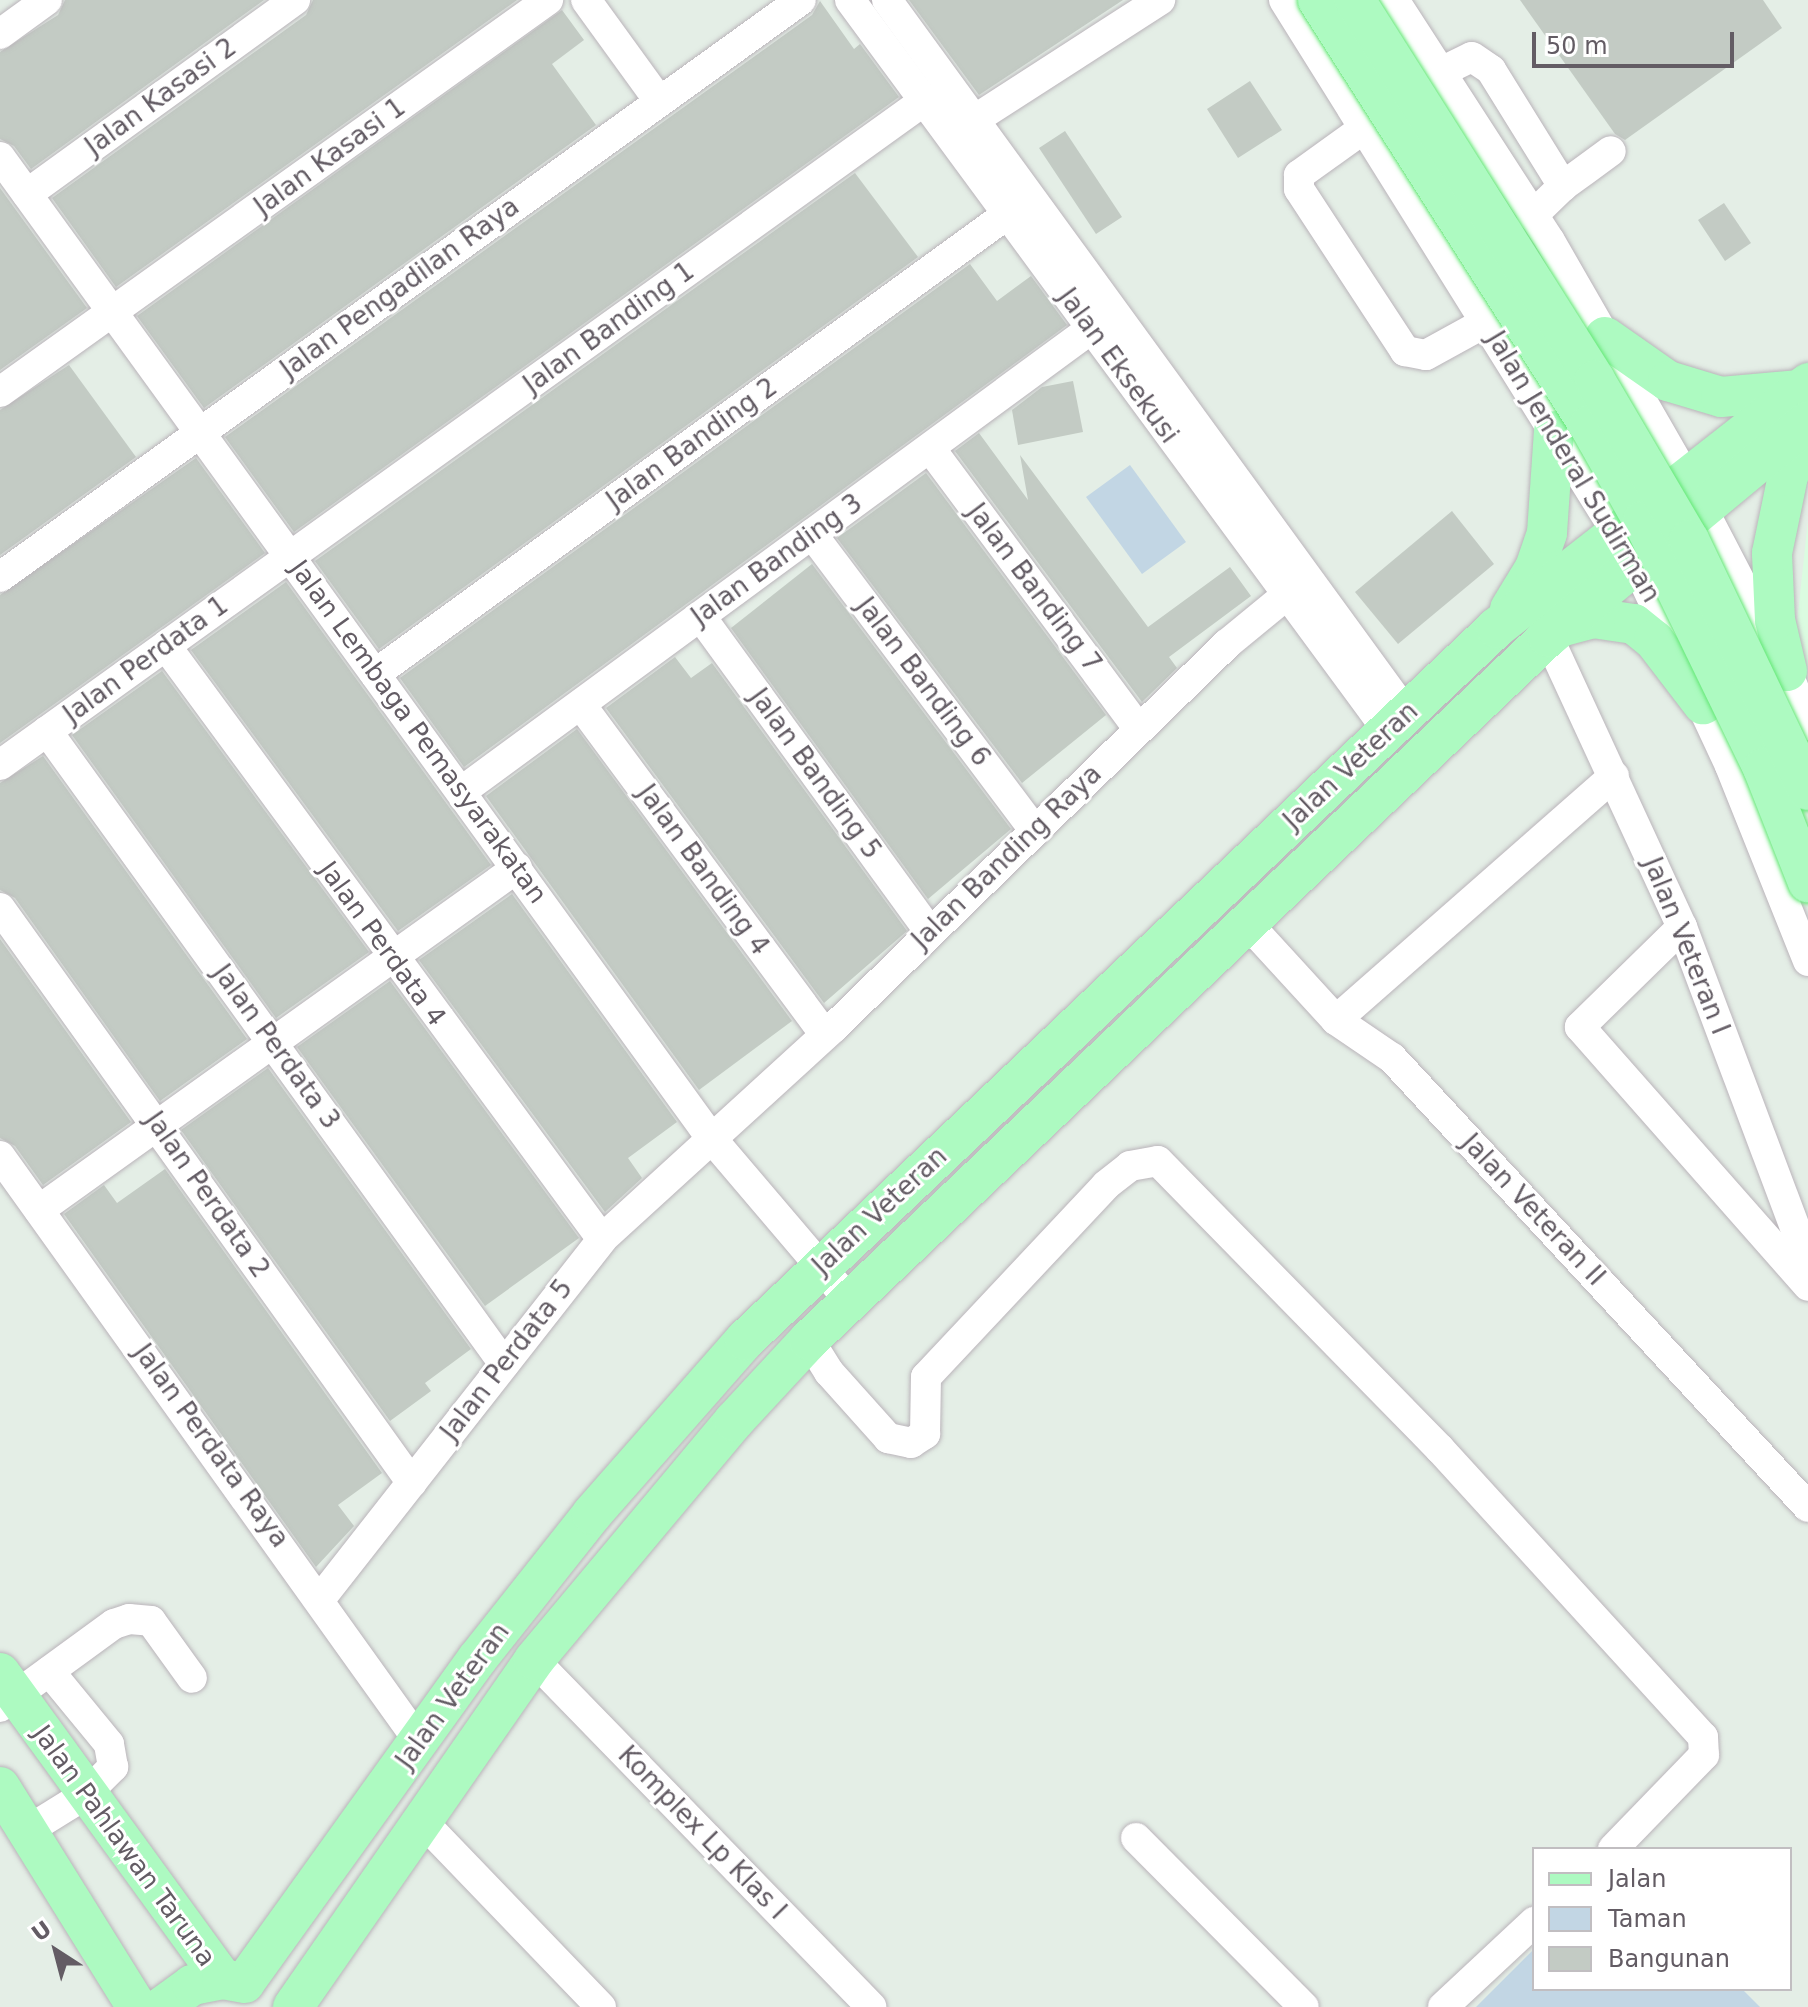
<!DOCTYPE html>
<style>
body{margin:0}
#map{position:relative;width:1808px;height:2007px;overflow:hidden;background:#e4eee6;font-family:"DejaVu Sans",sans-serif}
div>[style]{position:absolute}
.commercial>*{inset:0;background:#dbfce1}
.green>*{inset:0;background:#c2d6e4}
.building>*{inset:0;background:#c3cbc4}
.roads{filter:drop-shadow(0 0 2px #bab4ba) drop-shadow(0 0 2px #bab4ba)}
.minor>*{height:30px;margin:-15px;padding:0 15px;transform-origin:15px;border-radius:15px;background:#fff}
.major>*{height:40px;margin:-20px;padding:0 20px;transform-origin:20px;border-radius:20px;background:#adfac1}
.bridges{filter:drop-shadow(0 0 2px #63e875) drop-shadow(0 0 2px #63e875)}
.major-bridge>*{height:40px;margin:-20px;padding:0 20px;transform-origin:20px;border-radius:20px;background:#adfac1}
span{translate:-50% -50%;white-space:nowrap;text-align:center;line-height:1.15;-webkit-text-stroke:6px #fff;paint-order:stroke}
.street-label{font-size:26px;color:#635c64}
.legend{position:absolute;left:1532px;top:1847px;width:260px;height:144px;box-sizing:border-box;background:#fff;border:2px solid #c1bec1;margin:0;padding:10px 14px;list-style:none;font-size:24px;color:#635c64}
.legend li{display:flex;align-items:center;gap:16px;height:40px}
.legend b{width:40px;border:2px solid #c1bec1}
.north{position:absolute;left:16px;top:1911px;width:80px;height:80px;-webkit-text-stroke:6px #fff;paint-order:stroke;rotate:324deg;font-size:22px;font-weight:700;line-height:32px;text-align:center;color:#635c64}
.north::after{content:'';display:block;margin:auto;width:28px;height:36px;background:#635c64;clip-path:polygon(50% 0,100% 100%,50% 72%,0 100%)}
.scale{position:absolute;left:1532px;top:32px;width:202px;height:36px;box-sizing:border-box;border:4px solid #635c64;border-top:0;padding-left:10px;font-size:24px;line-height:28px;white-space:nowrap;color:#635c64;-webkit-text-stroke:6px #fff;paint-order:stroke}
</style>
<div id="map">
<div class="commercial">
<i style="clip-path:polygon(1808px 520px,1808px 679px,1795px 641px)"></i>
</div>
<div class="green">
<i style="clip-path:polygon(1130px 465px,1186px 542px,1142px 574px,1086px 497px)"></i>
<i style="clip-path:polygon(1534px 1949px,1534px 1989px,1742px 1989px,1760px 2007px,1476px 2007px)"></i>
</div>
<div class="building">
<i style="clip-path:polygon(65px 0,264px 0,31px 169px,14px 146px,0 139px,0 52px,58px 15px)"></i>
<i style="clip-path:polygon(313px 0,517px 0,116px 287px,52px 198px,306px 15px)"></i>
<i style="clip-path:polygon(909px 0,1123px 0,979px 95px)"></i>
<i style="clip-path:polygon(1520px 0,1763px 0,1782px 28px,1625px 140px,1615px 134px)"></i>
<i style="clip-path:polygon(820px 1px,854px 49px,860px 44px,899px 97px,294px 532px,225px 437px,812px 15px)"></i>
<i style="clip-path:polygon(562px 10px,584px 40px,552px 64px,596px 125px,204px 408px,137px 316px)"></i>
<i style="clip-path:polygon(1250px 81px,1282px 130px,1238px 158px,1207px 109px)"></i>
<i style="clip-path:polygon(1065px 131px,1122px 217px,1096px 234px,1039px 148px)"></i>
<i style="clip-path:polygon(855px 173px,918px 257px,379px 649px,315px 561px)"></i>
<i style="clip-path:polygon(0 188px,87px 308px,0 370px)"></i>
<i style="clip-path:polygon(1724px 203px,1751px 243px,1725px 261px,1698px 220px)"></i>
<i style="clip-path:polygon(970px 264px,997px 301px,1031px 276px,1067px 325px,464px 767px,400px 678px)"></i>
<i style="clip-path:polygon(69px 365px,136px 457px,0 555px,0 410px)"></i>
<i style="clip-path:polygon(1073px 381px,1083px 432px,1018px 445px,1012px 410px,1042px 387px)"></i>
<i style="clip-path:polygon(979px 433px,1028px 500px,1020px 455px,1148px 627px,1230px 567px,1251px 596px,1169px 657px,1177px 668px,1142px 702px,955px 451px)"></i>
<i style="clip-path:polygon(196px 458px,265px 553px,0 743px,0 595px)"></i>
<i style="clip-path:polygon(926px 473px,1106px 715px,1022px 783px,837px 538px)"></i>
<i style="clip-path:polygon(1452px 511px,1494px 564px,1398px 644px,1355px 592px)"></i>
<i style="clip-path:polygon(812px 564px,1011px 829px,928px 899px,731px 628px)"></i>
<i style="clip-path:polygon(286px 582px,491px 865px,398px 931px,191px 650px)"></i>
<i style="clip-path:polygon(675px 657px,691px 678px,712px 663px,907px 931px,824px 1003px,606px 708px)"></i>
<i style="clip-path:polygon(162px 671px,369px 952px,276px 1018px,72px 735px)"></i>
<i style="clip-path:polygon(577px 729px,792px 1021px,699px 1090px,486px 796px)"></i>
<i style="clip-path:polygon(43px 756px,247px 1039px,160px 1101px,15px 898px,0 890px,0 783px)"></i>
<i style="clip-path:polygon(512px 894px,677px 1122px,628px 1158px,642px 1178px,605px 1212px,419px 960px)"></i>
<i style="clip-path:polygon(0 939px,131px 1122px,43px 1185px,15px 1146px,0 1138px)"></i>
<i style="clip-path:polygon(390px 981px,579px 1238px,485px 1306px,297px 1047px)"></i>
<i style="clip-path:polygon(268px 1068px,471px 1349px,425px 1383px,431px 1391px,390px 1421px,181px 1130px)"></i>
<i style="clip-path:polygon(165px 1169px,382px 1473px,338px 1505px,354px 1526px,316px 1567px,64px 1214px,104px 1185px,117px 1203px)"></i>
</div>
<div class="roads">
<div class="minor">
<i style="left:586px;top:0;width:125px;rotate:54.1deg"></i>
<i style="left:850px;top:0;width:908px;rotate:53.65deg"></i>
<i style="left:887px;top:0;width:882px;rotate:53.95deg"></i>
<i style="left:1284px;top:0;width:663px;rotate:58.01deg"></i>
<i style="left:1635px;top:562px;width:225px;rotate:65deg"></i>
<i style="left:1730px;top:766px;width:210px;rotate:68.2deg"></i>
<i style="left:1394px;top:0;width:287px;rotate:57.1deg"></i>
<i style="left:1550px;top:241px;width:277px;rotate:60.1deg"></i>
<i style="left:1688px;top:481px;width:214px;rotate:62.5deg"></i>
<i style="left:1787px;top:671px;width:58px;rotate:68.7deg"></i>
<i style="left:0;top:34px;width:58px;rotate:-35.9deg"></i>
<i style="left:1441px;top:72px;width:34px;rotate:-26deg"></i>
<i style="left:1472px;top:57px;width:23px;rotate:34deg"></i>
<i style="left:1491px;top:70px;width:137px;rotate:58.2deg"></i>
<i style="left:1563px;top:186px;width:43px;rotate:135.9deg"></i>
<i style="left:977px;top:118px;width:218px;rotate:-32.8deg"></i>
<i style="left:1363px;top:129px;width:79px;rotate:144.3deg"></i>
<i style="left:1299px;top:175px;width:14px;rotate:90deg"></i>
<i style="left:1299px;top:189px;width:194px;rotate:56.8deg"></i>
<i style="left:1405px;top:351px;width:21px;rotate:11deg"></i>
<i style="left:1426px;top:355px;width:68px;rotate:-28.8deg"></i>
<i style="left:0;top:157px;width:1213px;rotate:54.06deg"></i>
<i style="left:712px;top:1139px;width:210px;rotate:49.6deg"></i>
<i style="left:1563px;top:186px;width:59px;rotate:-36.1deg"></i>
<i style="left:27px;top:194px;width:331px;rotate:-35.9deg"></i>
<i style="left:0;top:392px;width:674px;rotate:-35.58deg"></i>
<i style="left:930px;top:448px;width:350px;rotate:53.4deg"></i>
<i style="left:812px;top:534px;width:370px;rotate:53.1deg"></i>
<i style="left:0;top:577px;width:987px;rotate:-35.77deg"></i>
<i style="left:701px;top:617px;width:388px;rotate:54deg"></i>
<i style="left:1548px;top:637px;width:319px;rotate:65.2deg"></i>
<i style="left:1682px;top:927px;width:358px;rotate:69.4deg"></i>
<i style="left:166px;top:646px;width:736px;rotate:53.68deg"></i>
<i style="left:375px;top:674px;width:784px;rotate:-36.02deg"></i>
<i style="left:581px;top:705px;width:410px;rotate:53.5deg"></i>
<i style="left:47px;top:731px;width:781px;rotate:54.17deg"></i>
<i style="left:0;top:765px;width:1141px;rotate:-35.7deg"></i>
<i style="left:462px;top:791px;width:780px;rotate:-36.3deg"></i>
<i style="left:0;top:908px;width:707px;rotate:54.38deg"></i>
<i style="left:1248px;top:924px;width:130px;rotate:47.5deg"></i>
<i style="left:1336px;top:1020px;width:68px;rotate:34.2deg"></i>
<i style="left:1392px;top:1058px;width:612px;rotate:47.18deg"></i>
<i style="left:1682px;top:927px;width:143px;rotate:135.6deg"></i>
<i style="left:1580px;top:1027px;width:345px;rotate:48.6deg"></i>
<i style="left:1336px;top:1020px;width:370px;rotate:-41.3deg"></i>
<i style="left:0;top:1156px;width:718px;rotate:54.41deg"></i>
<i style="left:39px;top:1210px;width:588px;rotate:-35.58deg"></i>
<i style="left:809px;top:1340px;width:38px;rotate:58deg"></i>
<i style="left:829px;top:1372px;width:89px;rotate:48.2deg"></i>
<i style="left:888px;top:1438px;width:24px;rotate:12deg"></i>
<i style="left:911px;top:1443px;width:17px;rotate:-33deg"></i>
<i style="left:925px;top:1434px;width:57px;rotate:-89deg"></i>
<i style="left:926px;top:1377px;width:263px;rotate:-46.8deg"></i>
<i style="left:1106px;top:1185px;width:31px;rotate:-38deg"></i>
<i style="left:1130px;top:1166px;width:28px;rotate:-10deg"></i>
<i style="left:1158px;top:1161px;width:403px;rotate:45.6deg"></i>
<i style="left:1440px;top:1449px;width:390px;rotate:47.6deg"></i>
<i style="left:1703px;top:1737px;width:18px;rotate:87deg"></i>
<i style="left:1704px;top:1755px;width:131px;rotate:134.1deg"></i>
<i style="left:321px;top:1598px;width:456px;rotate:-51.9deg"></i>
<i style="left:602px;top:1239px;width:313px;rotate:-42.4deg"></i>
<i style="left:833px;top:1028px;width:550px;rotate:-44.26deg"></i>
<i style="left:1227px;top:644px;width:102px;rotate:-39.4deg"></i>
<i style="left:534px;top:1660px;width:484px;rotate:45.8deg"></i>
<i style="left:0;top:1707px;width:141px;rotate:-36.1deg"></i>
<i style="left:114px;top:1624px;width:16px;rotate:-18deg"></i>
<i style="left:129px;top:1619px;width:22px;rotate:5deg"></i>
<i style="left:151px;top:1621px;width:70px;rotate:54.3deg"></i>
<i style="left:420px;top:1819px;width:261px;rotate:46.1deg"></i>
<i style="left:30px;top:1829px;width:65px;rotate:-31.7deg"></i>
<i style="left:85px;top:1795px;width:40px;rotate:-45deg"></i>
<i style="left:113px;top:1767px;width:23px;rotate:-100deg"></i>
<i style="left:109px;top:1744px;width:94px;rotate:-129.4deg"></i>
<i style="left:1136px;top:1838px;width:238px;rotate:45.2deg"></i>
<i style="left:1443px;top:2007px;width:125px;rotate:-43deg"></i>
</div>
<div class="major">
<i style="left:1605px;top:337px;width:77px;rotate:34.9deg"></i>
<i style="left:1668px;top:381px;width:55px;rotate:16.8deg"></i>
<i style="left:1721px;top:397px;width:79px;rotate:-5.1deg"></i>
<i style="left:1510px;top:609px;width:48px;rotate:-58.6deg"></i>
<i style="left:1535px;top:568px;width:37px;rotate:-71deg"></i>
<i style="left:1547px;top:533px;width:102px;rotate:-86.1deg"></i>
<i style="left:1560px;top:627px;width:34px;rotate:-15deg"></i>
<i style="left:1593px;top:618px;width:41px;rotate:8.3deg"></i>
<i style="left:1634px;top:624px;width:26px;rotate:39deg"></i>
<i style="left:1654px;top:640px;width:81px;rotate:52.6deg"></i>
<i style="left:1787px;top:671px;width:52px;rotate:-103.2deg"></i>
<i style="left:1775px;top:620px;width:67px;rotate:-92.6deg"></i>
<i style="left:1772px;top:553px;width:79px;rotate:-78.3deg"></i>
<i style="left:1788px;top:476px;width:51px;rotate:-66.9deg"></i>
<i style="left:0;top:1673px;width:378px;rotate:54deg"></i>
<i style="left:0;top:1787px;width:259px;rotate:58.1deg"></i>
<i style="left:245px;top:1982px;width:399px;rotate:-54.3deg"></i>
<i style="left:478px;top:1658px;width:184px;rotate:-51.6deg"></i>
<i style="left:592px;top:1514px;width:232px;rotate:-48.7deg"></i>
<i style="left:745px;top:1340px;width:1035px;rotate:-43.47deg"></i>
<i style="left:1496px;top:628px;width:397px;rotate:-38.1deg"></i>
<i style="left:162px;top:2007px;width:37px;rotate:-36deg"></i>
<i style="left:192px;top:1985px;width:31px;rotate:-11deg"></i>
<i style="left:222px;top:1979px;width:23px;rotate:10deg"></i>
<i style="left:293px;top:2007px;width:422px;rotate:-55.2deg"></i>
<i style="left:534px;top:1660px;width:312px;rotate:-50.1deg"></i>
<i style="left:734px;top:1421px;width:110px;rotate:-47.2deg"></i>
<i style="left:809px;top:1340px;width:1020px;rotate:-43.57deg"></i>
<i style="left:1548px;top:637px;width:338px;rotate:-39.7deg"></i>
</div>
</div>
<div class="bridges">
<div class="major-bridge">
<i style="left:1318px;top:0;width:504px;rotate:57.48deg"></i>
<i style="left:1589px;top:425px;width:110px;rotate:60.6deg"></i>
<i style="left:1643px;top:521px;width:275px;rotate:64.1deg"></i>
<i style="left:1763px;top:768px;width:123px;rotate:68.5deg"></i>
<i style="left:1355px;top:0;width:449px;rotate:57.7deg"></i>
<i style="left:1595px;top:380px;width:186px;rotate:59.6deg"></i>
<i style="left:1689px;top:540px;width:277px;rotate:64.5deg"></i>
</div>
</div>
<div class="street-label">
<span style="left:161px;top:97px;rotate:-36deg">Jalan Kasasi 2</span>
<span style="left:330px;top:157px;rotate:-36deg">Jalan Kasasi 1</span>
<span style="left:400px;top:288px;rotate:-36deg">Jalan Pengadilan Raya</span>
<span style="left:609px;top:328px;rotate:-36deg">Jalan Banding 1</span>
<span style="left:1118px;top:366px;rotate:54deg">Jalan Eksekusi</span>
<span style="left:692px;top:444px;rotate:-36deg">Jalan Banding 2</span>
<span style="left:1573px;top:467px;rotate:59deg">Jalan Jenderal Sudirman</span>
<span style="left:777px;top:560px;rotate:-36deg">Jalan Banding 3</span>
<span style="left:1034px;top:588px;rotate:53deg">Jalan Banding 7</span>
<span style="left:146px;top:660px;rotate:-36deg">Jalan Perdata 1</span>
<span style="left:923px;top:682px;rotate:53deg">Jalan Banding 6</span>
<span style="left:418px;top:732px;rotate:54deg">Jalan Lembaga Pemasyarakatan</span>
<span style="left:1351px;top:766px;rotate:-43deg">Jalan Veteran</span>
<span style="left:815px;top:774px;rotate:54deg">Jalan Banding 5</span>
<span style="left:1007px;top:857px;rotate:-44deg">Jalan Banding Raya</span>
<span style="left:703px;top:870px;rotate:54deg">Jalan Banding 4</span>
<span style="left:382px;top:944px;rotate:54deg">Jalan Perdata 4</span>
<span style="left:1686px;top:946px;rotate:68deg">Jalan Veteran I</span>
<span style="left:276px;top:1047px;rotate:54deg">Jalan Perdata 3</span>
<span style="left:207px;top:1195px;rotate:55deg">Jalan Perdata 2</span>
<span style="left:1533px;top:1210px;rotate:47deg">Jalan Veteran II</span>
<span style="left:880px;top:1211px;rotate:-43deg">Jalan Veteran</span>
<span style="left:507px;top:1360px;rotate:-52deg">Jalan Perdata 5</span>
<span style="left:211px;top:1446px;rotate:54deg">Jalan Perdata Raya</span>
<span style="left:453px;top:1696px;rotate:-54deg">Jalan Veteran</span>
<span style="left:702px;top:1833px;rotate:46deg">Komplex Lp Klas I</span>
<span style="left:124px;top:1846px;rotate:54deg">Jalan Pahlawan Taruna</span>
</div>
<ul class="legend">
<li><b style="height:10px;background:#adfac1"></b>Jalan</li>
<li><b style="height:22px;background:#c2d6e4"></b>Taman</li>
<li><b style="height:22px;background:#c3cbc4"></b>Bangunan</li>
</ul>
<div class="north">U</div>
<div class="scale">50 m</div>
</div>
